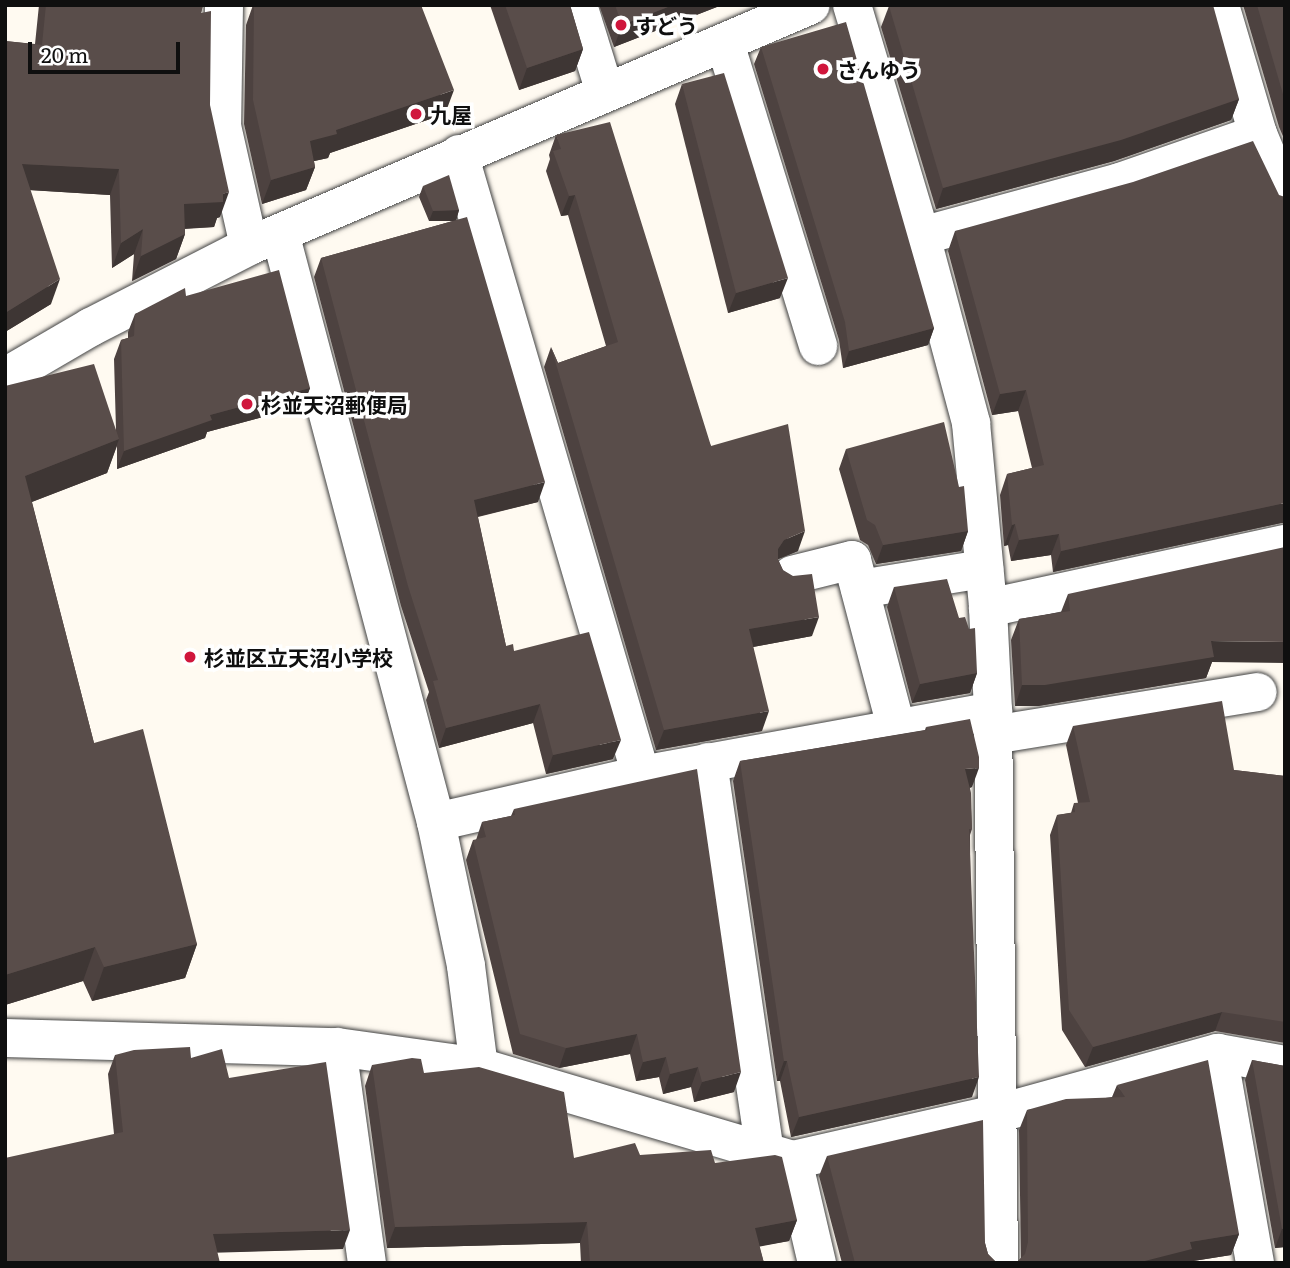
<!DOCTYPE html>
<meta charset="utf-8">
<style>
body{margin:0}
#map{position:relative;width:1290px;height:1268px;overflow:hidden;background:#fffaf1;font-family:Literata,"Noto Sans JP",serif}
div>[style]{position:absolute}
.roads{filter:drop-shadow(0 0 2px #424242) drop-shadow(0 0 2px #424242)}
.minor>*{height:38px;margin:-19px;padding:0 19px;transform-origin:19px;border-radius:19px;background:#fff}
.wall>*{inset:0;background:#4d4240}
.shaded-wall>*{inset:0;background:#3e3634}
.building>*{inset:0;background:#594d4a}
.dots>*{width:19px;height:19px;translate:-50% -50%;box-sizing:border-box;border:4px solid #fff;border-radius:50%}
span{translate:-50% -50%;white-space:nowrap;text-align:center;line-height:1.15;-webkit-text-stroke:7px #fff;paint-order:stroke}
.poi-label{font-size:21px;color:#0f0f0f;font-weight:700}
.left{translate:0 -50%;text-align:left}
.frame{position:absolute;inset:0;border:7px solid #0f0f0f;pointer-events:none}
.scale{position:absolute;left:28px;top:42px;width:152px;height:32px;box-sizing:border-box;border:4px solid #0f0f0f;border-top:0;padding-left:9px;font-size:21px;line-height:24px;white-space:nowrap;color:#0f0f0f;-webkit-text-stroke:5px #fff;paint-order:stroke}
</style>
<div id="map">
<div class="roads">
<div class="minor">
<i style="left:224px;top:5px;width:121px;rotate:90.9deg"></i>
<i style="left:222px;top:126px;width:123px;rotate:77.3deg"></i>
<i style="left:578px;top:5px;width:91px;rotate:72.8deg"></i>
<i style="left:852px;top:5px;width:241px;rotate:73.4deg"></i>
<i style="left:921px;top:236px;width:194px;rotate:75deg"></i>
<i style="left:971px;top:423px;width:186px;rotate:84.7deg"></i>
<i style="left:988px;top:608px;width:103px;rotate:87.2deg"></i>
<i style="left:993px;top:711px;width:552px;rotate:89.38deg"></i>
<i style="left:1220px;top:5px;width:134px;rotate:73.6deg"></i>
<i style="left:1258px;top:134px;width:70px;rotate:67.4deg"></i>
<i style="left:725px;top:43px;width:317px;rotate:72.9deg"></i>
<i style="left:459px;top:154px;width:647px;rotate:73.67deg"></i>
<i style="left:280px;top:233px;width:609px;rotate:75.17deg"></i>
<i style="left:436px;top:822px;width:147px;rotate:78.2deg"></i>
<i style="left:466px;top:966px;width:102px;rotate:82.7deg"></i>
<i style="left:921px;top:236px;width:206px;rotate:-15.2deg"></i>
<i style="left:1120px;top:182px;width:146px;rotate:-19.2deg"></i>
<i style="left:5px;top:377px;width:99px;rotate:-30.2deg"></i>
<i style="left:91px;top:327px;width:178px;rotate:-27.1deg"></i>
<i style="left:249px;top:246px;width:611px;rotate:-23.21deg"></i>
<i style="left:792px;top:575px;width:62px;rotate:-14deg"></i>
<i style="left:852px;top:560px;width:173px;rotate:75.2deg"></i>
<i style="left:860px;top:589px;width:126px;rotate:-9.2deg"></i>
<i style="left:988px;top:608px;width:304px;rotate:-12.2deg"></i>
<i style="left:993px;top:735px;width:268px;rotate:-9.2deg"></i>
<i style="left:708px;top:762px;width:394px;rotate:81.7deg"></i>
<i style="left:436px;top:822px;width:210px;rotate:-12.9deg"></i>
<i style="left:641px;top:775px;width:358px;rotate:-10.3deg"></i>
<i style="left:5px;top:1038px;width:332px;rotate:1.6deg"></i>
<i style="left:337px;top:1047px;width:143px;rotate:8deg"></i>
<i style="left:479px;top:1067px;width:327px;rotate:16.5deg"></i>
<i style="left:793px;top:1160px;width:208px;rotate:-12.8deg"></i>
<i style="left:996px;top:1114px;width:230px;rotate:-15.4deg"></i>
<i style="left:1218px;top:1053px;width:68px;rotate:10.2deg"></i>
<i style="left:337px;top:1047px;width:218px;rotate:82.1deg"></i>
<i style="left:1218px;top:1053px;width:213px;rotate:80deg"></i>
<i style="left:793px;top:1160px;width:106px;rotate:76.9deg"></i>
</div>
</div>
<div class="wall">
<i style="clip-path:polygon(39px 5px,203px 5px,201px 13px,220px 217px,217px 218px,214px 227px,185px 229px,185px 234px,176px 259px,132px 281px,134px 254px,112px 268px,110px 195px,30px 190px,51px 304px,5px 332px,5px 41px,35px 44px)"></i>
<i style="clip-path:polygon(253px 5px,421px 5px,445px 114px,330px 153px,328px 158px,314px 161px,315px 167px,306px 190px,262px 204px,244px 124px,246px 25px)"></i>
<i style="clip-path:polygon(490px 5px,570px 5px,583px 49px,575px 71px,519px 90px)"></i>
<i style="clip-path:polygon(599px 5px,722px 5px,614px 47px)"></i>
<i style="clip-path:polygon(1243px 5px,1285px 5px,1285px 141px,1279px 127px)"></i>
<i style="clip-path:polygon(889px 6px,1239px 99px,1231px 120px,1114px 161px,936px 209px,881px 27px)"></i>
<i style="clip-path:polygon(761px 47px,934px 328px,928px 345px,843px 368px,839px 340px,754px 64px)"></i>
<i style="clip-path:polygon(682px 84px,780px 298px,728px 313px,675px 104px)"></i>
<i style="clip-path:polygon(556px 135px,711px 446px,798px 551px,778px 559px,812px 636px,753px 647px,762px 731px,656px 750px,544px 367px,551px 347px,558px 363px,606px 346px,568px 215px,561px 216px,546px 171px,550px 159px,549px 155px)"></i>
<i style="clip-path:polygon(423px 186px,459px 210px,456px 220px,538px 502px,478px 517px,506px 646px,514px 651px,613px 759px,546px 774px,533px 723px,439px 748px,426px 700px,429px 692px,401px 606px,314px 277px,321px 258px,453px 221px,429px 221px,419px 197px)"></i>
<i style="clip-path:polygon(1279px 195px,1281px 523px,1053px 572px,1051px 555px,1011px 561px,1008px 545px,1004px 546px,1000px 495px,1007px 474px,1032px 468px,1018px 411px,992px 415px,948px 251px,955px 231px)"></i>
<i style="clip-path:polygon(186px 296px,310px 388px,303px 406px,207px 432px,205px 438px,117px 469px,117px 446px,107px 473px,32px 502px,94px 743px,197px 944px,185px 978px,92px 1001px,83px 981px,5px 1005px,5px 386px,116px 430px,114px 359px,121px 340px,128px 338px,128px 332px,135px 314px)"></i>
<i style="clip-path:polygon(846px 449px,968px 531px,961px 551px,876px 564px,868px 545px,860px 540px,839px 469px)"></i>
<i style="clip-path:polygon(894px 587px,959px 618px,977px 673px,970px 693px,912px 703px,887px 607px)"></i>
<i style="clip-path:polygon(1068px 594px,1212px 662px,1206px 678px,1038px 706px,1015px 706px,1011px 640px,1019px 619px,1061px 612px)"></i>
<i style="clip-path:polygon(1073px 726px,1234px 770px,1285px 776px,1285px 1043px,1215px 1031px,1085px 1067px,1062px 1030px,1050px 835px,1057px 815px,1071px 813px,1074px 803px,1078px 803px,1066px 745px)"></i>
<i style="clip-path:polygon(926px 727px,972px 787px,970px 788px,972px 829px,970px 835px,972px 1097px,791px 1137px,780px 1081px,777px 1081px,733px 781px,740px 761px,925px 730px)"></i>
<i style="clip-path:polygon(514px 809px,734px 1092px,694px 1102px,691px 1087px,663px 1094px,659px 1077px,636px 1081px,630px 1054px,559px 1068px,513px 1054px,466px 860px,473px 840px,476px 840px,482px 822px,511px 816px)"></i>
<i style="clip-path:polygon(115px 1055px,191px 1058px,229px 1078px,343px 1249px,217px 1252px,114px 1134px,108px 1074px)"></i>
<i style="clip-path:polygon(1252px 1060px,1285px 1066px,1285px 1247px,1275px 1248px,1245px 1080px)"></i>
<i style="clip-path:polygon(372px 1065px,424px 1073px,574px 1158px,640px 1155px,715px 1163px,797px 1220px,789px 1241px,759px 1246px,764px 1263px,581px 1263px,580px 1243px,387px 1248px,365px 1086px)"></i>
<i style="clip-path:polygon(1117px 1085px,1239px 1234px,1231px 1255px,1187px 1262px,1187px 1263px,1012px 1263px,1018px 1261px,1021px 1258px,1019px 1130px,1027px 1110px,1112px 1097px)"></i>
<i style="clip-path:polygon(827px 1156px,985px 1243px,988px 1254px,995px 1261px,1002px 1263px,842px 1263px,819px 1176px)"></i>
</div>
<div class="shaded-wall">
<i style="clip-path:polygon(673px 5px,722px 5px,614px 47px,622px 25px)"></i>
<i style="clip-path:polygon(583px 49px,575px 71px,519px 90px,527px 68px)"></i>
<i style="clip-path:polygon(454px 90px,445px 114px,330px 153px,328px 158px,301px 164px,310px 141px,336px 130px)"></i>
<i style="clip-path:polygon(1239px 99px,1231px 120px,1114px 161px,936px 209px,943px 188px)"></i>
<i style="clip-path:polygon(22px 164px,119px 169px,110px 195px,12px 189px)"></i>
<i style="clip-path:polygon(315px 167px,306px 190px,262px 204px,271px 180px)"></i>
<i style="clip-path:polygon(229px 192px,220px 217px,217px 218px,214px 227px,174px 229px,184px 204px)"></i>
<i style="clip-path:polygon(575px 195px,568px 215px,561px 216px,569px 196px)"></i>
<i style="clip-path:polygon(459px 210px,456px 221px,429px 221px,433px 211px)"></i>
<i style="clip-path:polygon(143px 229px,134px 254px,112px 268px,121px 243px)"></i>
<i style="clip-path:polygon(185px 234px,176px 259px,132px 281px,141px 256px)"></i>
<i style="clip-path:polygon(788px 278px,780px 298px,728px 313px,736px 293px)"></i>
<i style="clip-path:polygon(60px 279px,51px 304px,5px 332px,5px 313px)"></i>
<i style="clip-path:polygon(934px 328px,928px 345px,843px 368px,849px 351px)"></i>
<i style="clip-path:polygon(310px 388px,303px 406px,207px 432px,205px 438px,117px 469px,124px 451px,210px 415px)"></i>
<i style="clip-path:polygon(1026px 390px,1018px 411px,992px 415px,1000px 394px)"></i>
<i style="clip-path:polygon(119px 439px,107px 473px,13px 509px,25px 476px)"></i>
<i style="clip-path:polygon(545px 482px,538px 502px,467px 519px,474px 500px)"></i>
<i style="clip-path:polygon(1285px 503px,1285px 523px,1281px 523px,1053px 572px,1061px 551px)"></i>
<i style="clip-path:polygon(1015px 524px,1008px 545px,1004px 546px,1012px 525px)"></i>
<i style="clip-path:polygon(805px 531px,798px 551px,776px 560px,778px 549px,784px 540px)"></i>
<i style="clip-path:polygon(968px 531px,961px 551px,876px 564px,883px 545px)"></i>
<i style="clip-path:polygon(1059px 534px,1051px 555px,1011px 561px,1019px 540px)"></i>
<i style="clip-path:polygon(819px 617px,812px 636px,742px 649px,749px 629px)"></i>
<i style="clip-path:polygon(1211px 641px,1285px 642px,1285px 663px,1212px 662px,1206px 678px,1038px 706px,1015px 706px,1022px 685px)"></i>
<i style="clip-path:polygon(977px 673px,970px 693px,912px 703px,920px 684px)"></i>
<i style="clip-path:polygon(540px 704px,533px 723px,439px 748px,446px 728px)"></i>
<i style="clip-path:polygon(769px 711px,762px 731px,656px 750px,664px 730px)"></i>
<i style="clip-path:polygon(621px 740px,613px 759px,546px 774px,553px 755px)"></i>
<i style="clip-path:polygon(979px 768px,972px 787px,958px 789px,965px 769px)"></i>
<i style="clip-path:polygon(197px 944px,185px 978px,92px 1001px,104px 967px)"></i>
<i style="clip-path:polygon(95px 947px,83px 981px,5px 1005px,5px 975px)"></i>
<i style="clip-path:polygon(1222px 1012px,1215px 1031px,1085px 1067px,1093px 1047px)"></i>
<i style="clip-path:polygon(637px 1034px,630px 1054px,559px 1068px,566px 1048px)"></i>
<i style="clip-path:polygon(666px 1057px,659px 1077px,636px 1081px,643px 1062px)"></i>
<i style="clip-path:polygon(784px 1061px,787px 1061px,780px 1081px,777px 1081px)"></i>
<i style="clip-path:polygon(698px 1067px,691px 1087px,663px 1094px,670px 1074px)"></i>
<i style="clip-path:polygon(741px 1072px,734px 1092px,694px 1102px,702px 1082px)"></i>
<i style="clip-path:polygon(979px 1077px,972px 1097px,791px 1137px,799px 1117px)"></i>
<i style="clip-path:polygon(797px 1220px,789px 1241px,747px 1249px,755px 1228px)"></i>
<i style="clip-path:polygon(587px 1222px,580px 1243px,387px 1248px,395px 1227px)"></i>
<i style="clip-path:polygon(1285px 1228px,1285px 1247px,1275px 1248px,1282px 1229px)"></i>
<i style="clip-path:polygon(350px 1230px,343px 1249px,206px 1253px,213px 1234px)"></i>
<i style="clip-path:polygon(1239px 1234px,1231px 1255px,1187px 1262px,1187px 1263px,1137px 1263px,1190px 1242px)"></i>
</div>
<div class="building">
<i style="clip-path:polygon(46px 5px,203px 5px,201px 13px,211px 11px,210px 105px,229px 192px,223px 194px,223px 202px,184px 204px,185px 234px,141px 256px,143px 229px,121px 243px,119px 169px,22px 164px,60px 279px,5px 313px,5px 41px,42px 45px)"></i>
<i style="clip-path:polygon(254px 5px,421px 5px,454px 90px,336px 130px,337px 134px,310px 141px,315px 167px,271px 180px,253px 100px)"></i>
<i style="clip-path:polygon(505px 5px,570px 5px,583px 49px,527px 68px)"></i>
<i style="clip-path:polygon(615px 5px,673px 5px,622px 25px)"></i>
<i style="clip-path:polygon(891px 5px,1213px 5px,1239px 99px,1121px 140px,943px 188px,889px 6px)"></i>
<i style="clip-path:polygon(1257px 5px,1285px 5px,1285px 101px)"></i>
<i style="clip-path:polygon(846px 22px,934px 328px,849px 351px,845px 322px,761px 47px)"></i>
<i style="clip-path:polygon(724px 73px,788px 278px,736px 293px,682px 84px)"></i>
<i style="clip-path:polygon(610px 122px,711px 446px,788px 424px,805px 531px,784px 540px,778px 549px,778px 560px,783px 570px,793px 576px,812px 574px,819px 617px,749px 629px,769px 711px,664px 730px,551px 347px,558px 363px,618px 342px,575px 195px,569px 196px,553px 151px,561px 149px,556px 135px)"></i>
<i style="clip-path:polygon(1253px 141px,1279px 195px,1285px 197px,1285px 503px,1061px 551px,1059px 534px,1019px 540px,1015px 524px,1012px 525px,1007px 474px,1044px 465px,1026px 390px,1000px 394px,955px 231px,1133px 182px)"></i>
<i style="clip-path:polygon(449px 175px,459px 210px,433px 211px,423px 186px)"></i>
<i style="clip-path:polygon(467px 217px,545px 482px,474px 500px,506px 646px,513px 644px,514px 651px,589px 632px,621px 740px,553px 755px,540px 704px,446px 728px,433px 681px,438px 680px,408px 586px,321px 258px)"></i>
<i style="clip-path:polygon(279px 270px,310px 388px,210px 415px,212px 420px,124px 451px,121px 340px,134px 336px,135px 314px,185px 288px,186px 296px)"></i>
<i style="clip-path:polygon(94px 364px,119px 439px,25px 476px,94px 743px,143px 729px,197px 944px,104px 967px,95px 947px,5px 975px,5px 386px)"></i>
<i style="clip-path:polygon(944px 422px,959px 487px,964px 486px,968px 531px,883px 545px,875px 525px,867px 520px,846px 449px)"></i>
<i style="clip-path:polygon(1285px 547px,1285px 642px,1211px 641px,1214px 657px,1045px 685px,1022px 685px,1019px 619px,1070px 611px,1068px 594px)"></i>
<i style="clip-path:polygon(947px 579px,959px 618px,965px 617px,969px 629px,975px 628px,977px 673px,920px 684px,894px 587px)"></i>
<i style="clip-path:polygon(1222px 701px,1234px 770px,1285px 776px,1285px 1022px,1222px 1012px,1093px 1047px,1069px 1010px,1057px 815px,1075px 812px,1074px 803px,1090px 802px,1073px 726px)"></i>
<i style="clip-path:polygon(970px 719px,979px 757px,979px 768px,965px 769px,971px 793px,972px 829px,969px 829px,979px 1077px,799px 1117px,787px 1061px,784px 1061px,740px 761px,927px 730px,926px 727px)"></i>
<i style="clip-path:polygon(697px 769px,741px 1072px,702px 1082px,698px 1067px,670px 1074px,666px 1057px,643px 1062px,637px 1034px,566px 1048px,520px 1034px,473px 840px,486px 837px,482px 822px,515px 815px,514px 809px)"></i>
<i style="clip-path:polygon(190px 1047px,191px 1058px,222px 1049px,229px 1078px,326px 1062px,350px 1230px,213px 1234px,220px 1263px,5px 1263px,5px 1158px,123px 1132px,115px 1055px,134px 1050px)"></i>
<i style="clip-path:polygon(412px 1058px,421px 1059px,424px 1073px,479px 1067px,564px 1092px,574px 1158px,635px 1143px,640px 1155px,711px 1150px,715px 1163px,775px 1155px,782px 1157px,797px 1220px,755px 1228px,764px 1263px,590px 1263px,587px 1222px,395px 1227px,372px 1065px)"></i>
<i style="clip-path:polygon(1208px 1060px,1239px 1234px,1190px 1242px,1192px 1249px,1137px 1263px,1012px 1263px,1018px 1261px,1025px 1254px,1028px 1242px,1027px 1110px,1066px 1099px,1125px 1097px,1117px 1085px)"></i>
<i style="clip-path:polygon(1252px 1060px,1285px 1066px,1285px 1228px,1282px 1229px)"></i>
<i style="clip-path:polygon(983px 1120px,985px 1243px,988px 1254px,995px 1261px,1002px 1263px,855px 1263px,827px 1156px)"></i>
</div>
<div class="dots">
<i style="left:621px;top:25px;background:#d0163c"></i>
<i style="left:823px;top:69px;background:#d0163c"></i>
<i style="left:416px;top:114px;background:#d0163c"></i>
<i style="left:247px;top:404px;background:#d0163c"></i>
<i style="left:190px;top:657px;background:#d0163c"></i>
</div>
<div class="poi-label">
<span class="left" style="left:635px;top:25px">すどう</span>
<span class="left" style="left:837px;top:69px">さんゆう</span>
<span class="left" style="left:430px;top:114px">九屋</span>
<span class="left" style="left:261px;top:404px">杉並天沼郵便局</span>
<span class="left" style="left:204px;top:657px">杉並区立天沼小学校</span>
</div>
<div class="frame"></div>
<div class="scale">20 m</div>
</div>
